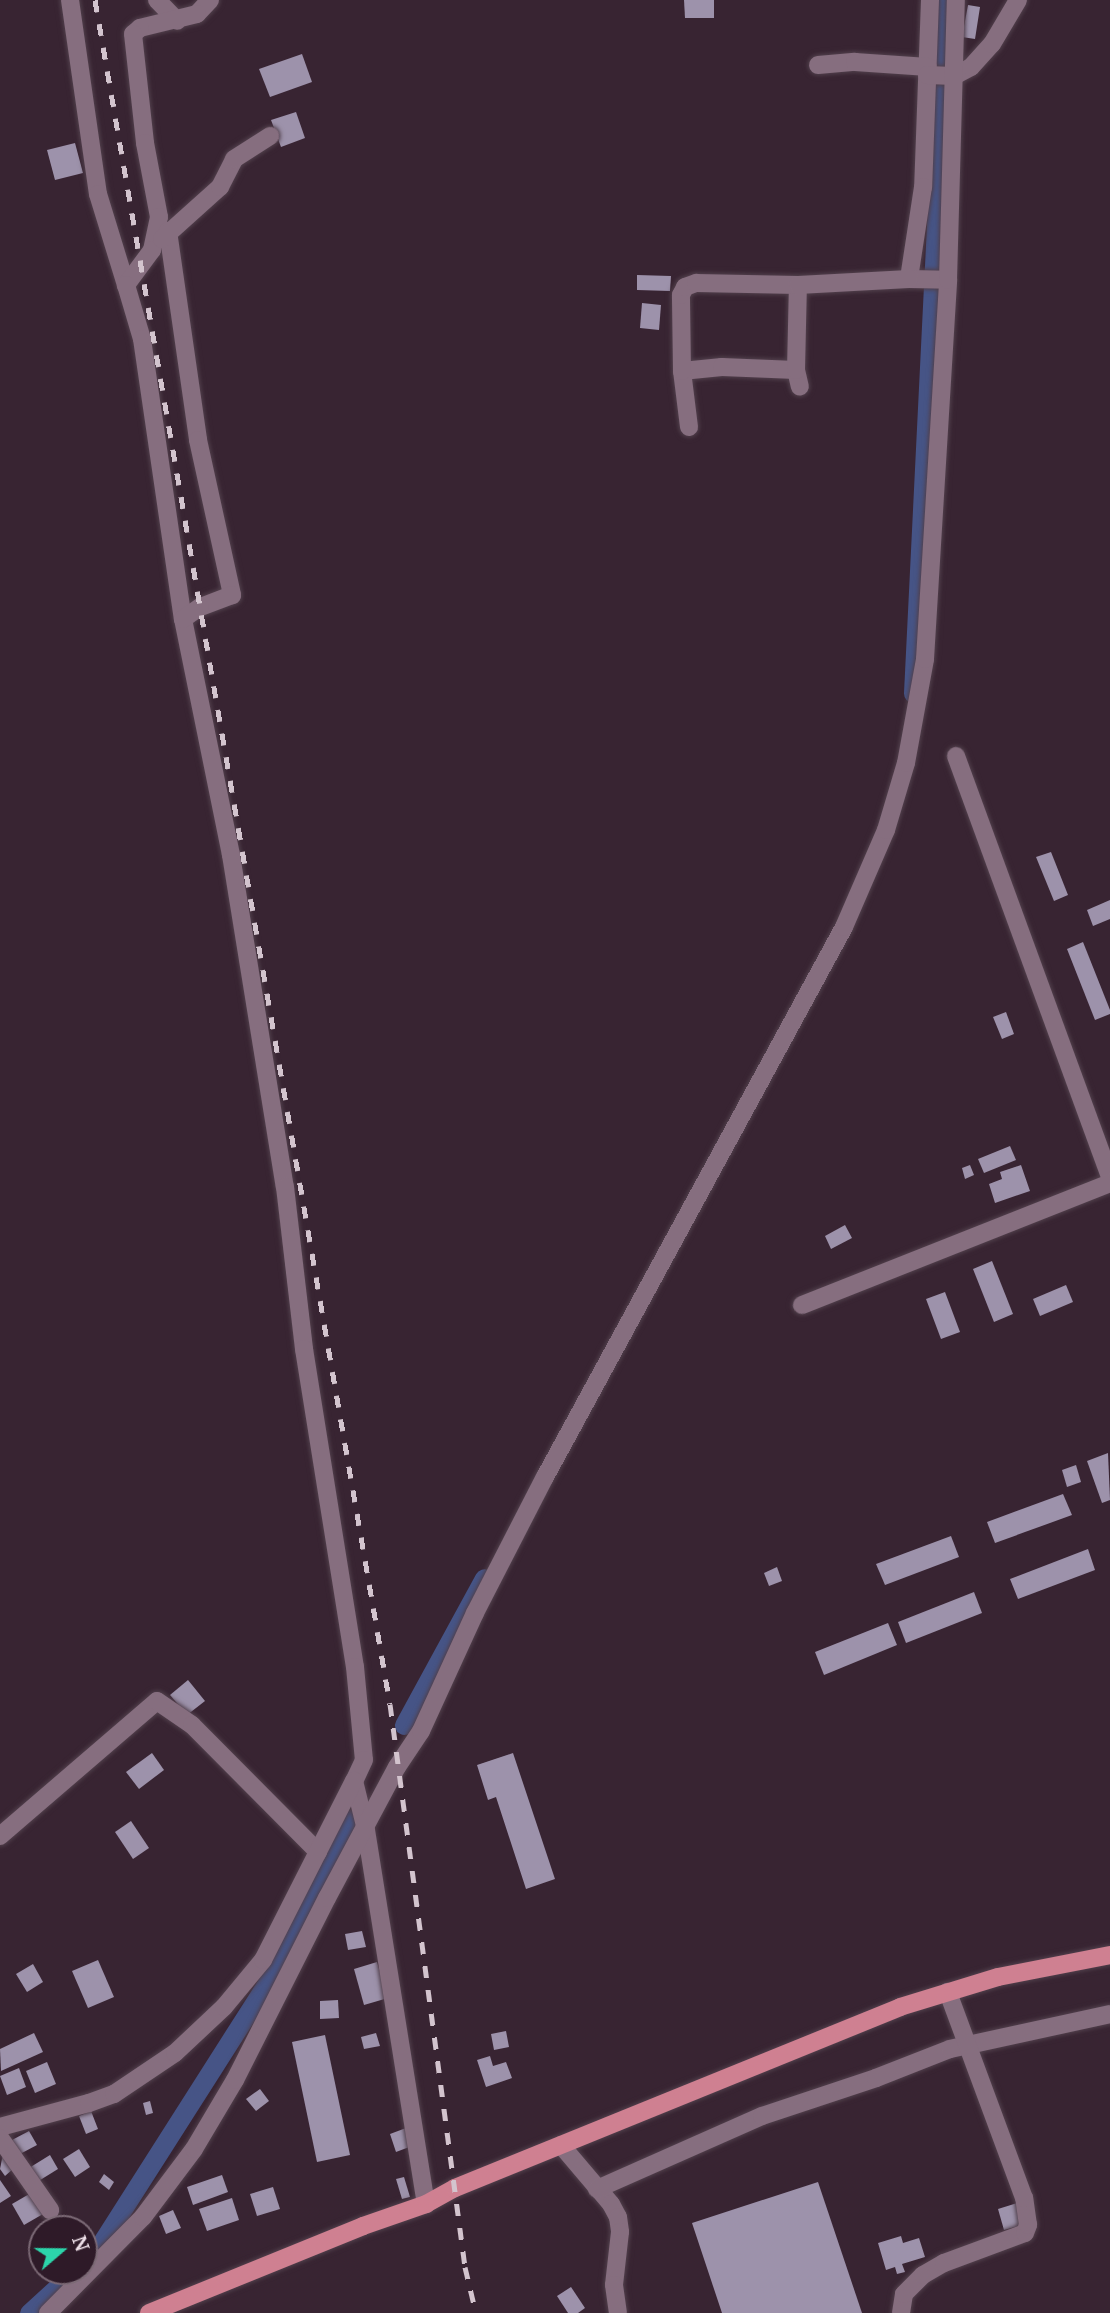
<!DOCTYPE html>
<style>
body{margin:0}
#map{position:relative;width:1110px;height:2313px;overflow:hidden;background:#382432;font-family:"Noto Serif",serif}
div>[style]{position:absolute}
.canal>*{height:19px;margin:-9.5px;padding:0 9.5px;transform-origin:9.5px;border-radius:9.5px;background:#465486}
.building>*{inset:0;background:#9d92ab}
.roads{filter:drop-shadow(0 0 2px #51404c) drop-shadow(0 0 2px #51404c)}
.minor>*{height:18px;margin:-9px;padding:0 9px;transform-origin:9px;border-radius:9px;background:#866e7f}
.major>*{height:18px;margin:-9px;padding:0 9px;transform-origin:9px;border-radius:9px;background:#cf8091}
.rail>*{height:5px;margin-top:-2.5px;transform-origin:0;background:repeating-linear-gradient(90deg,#d3c4ce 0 12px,transparent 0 24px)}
span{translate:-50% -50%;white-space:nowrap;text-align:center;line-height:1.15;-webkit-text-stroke:7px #2e1a28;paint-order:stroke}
.north{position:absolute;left:28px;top:2215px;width:70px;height:70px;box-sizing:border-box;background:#2e1a28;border:2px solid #7b6975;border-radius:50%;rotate:70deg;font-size:19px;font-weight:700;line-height:28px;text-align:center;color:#eee0e9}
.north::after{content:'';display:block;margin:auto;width:24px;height:32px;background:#2cd5ab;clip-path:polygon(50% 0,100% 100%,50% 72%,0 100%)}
</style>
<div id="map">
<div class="canal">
<i style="left:913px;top:693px;width:694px;rotate:-87.19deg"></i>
<i style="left:404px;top:1725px;width:167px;rotate:-61.4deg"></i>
<i style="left:84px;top:2263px;width:11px;rotate:-38deg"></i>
<i style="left:93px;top:2256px;width:327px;rotate:-57.5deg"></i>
<i style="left:269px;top:1980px;width:180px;rotate:-63.6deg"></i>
<i style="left:29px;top:2313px;width:62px;rotate:-42.4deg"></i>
</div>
<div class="building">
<i style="clip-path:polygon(684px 0,714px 0,714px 18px,685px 18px)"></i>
<i style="clip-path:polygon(968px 5px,980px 7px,975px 39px,962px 37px)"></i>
<i style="clip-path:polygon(302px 54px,312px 82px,270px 97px,259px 69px)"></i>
<i style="clip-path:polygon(296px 112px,305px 138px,281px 147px,271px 120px)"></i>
<i style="clip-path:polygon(75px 143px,83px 173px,55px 180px,47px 150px)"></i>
<i style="clip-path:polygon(637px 275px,671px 276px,670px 291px,637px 290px)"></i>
<i style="clip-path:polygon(642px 303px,661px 305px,659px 330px,640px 328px)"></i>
<i style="clip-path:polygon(1051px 852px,1068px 895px,1054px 901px,1036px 857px)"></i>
<i style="clip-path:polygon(1110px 900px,1110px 919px,1093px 926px,1087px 910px)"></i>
<i style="clip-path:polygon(1083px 942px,1110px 1010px,1110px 1014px,1095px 1020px,1067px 949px)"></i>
<i style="clip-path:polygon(1006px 1012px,1014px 1034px,1002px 1039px,993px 1017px)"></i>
<i style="clip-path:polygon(1010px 1146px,1016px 1160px,984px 1173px,978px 1159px)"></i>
<i style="clip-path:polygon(970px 1165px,974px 1175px,965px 1179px,962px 1168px)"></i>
<i style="clip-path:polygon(1021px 1165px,1030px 1191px,995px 1203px,989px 1184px,1002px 1179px,1000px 1172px)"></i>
<i style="clip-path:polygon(845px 1225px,852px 1238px,831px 1249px,825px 1236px)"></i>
<i style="clip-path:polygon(992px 1261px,1013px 1314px,994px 1322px,973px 1269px)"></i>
<i style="clip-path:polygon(1066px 1285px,1073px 1302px,1040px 1316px,1033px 1299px)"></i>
<i style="clip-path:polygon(945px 1292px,960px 1332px,941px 1339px,926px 1299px)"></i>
<i style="clip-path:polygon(1108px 1453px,1110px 1500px,1102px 1503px,1087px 1461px)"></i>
<i style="clip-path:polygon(1076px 1465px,1081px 1482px,1067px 1487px,1062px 1470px)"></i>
<i style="clip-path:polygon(1063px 1494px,1072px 1515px,995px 1543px,987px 1522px)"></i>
<i style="clip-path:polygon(951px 1536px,959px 1557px,885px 1585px,876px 1564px)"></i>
<i style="clip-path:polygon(1088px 1549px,1095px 1570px,1018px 1599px,1010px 1579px)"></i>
<i style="clip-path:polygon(777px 1567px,782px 1581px,769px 1586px,764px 1573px)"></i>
<i style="clip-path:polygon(974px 1592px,982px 1613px,906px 1643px,898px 1622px)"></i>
<i style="clip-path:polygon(888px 1623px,897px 1645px,824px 1675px,815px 1652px)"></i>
<i style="clip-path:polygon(188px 1680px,205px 1701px,187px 1715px,170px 1695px)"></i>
<i style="clip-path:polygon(152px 1753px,164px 1770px,139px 1789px,126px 1772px)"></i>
<i style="clip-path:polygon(513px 1753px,555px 1879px,526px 1889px,496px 1797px,488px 1800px,477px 1765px)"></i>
<i style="clip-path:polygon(131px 1821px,149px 1848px,133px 1859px,115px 1832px)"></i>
<i style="clip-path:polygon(362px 1931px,366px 1947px,348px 1950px,345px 1934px)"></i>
<i style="clip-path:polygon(98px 1960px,114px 1997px,88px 2008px,72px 1971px)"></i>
<i style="clip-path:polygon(377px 1962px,388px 1998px,364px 2005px,354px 1969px)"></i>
<i style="clip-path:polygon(33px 1964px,43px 1982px,27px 1992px,16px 1974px)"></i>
<i style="clip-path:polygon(338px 2000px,339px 2018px,320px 2019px,320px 2001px)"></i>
<i style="clip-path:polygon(506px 2031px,509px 2047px,494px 2050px,491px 2034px)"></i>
<i style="clip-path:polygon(34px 2033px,43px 2052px,1px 2071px,0 2049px)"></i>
<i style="clip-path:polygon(376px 2033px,380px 2046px,364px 2049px,361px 2037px)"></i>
<i style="clip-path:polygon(325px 2035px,350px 2155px,317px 2162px,292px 2042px)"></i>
<i style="clip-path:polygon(490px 2056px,493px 2066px,506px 2062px,512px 2078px,486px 2087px,477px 2060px)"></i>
<i style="clip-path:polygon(47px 2062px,56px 2084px,35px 2093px,26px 2071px)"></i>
<i style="clip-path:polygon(19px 2068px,26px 2087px,7px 2095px,0 2076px)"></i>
<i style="clip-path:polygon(260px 2089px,269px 2101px,256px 2111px,246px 2099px)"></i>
<i style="clip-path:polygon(150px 2101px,153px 2113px,146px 2115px,143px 2103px)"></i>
<i style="clip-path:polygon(91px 2111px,98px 2129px,86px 2134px,79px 2116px)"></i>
<i style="clip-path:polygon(406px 2128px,412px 2146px,396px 2152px,390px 2134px)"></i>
<i style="clip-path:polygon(29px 2131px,37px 2145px,20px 2154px,12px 2140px)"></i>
<i style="clip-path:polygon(79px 2149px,90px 2167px,75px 2177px,63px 2159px)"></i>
<i style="clip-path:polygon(3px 2154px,14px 2168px,5px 2176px,0 2169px)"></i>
<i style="clip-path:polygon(50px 2155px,58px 2169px,37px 2182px,29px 2168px)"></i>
<i style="clip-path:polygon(104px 2174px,114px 2182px,109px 2190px,99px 2182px)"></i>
<i style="clip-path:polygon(222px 2175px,228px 2192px,193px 2205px,187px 2187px)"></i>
<i style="clip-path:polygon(404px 2177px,410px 2197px,402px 2199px,396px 2179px)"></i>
<i style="clip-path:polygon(0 2180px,11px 2196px,0 2203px)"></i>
<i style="clip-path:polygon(818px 2182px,862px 2313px,722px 2313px,692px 2223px)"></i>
<i style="clip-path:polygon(273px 2187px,280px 2209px,257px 2216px,250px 2194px)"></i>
<i style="clip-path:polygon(31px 2193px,43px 2214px,24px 2225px,12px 2204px)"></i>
<i style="clip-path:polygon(232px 2198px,239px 2220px,207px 2231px,199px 2209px)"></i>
<i style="clip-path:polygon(1020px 2202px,1027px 2224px,1004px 2230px,998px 2209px)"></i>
<i style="clip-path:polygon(173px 2210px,181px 2228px,166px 2234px,159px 2216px)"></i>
<i style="clip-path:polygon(901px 2236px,903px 2243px,919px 2238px,925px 2257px,902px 2264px,905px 2272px,897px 2274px,895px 2267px,886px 2270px,878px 2243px)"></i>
<i style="clip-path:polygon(571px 2287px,585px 2308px,578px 2313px,568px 2313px,557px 2296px)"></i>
</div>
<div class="roads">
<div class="minor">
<i style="left:70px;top:0;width:196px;rotate:81.8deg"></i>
<i style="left:98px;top:194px;width:95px;rotate:72.9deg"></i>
<i style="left:157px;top:0;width:29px;rotate:46deg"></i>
<i style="left:210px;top:0;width:19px;rotate:133deg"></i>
<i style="left:197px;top:14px;width:59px;rotate:166.2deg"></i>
<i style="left:140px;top:28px;width:9px;rotate:139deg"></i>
<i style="left:133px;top:34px;width:110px;rotate:83.7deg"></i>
<i style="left:145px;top:143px;width:75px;rotate:79.3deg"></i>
<i style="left:159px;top:217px;width:34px;rotate:102deg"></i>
<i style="left:152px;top:250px;width:44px;rotate:126.6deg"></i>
<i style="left:126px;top:285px;width:56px;rotate:73.5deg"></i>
<i style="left:142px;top:339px;width:283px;rotate:81.7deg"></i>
<i style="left:183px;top:619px;width:241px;rotate:78.5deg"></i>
<i style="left:231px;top:855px;width:336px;rotate:80.8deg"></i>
<i style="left:285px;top:1187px;width:163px;rotate:83.3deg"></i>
<i style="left:304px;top:1349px;width:322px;rotate:80.9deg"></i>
<i style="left:355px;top:1667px;width:93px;rotate:84.5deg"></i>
<i style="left:364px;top:1760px;width:23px;rotate:115deg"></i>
<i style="left:354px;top:1781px;width:50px;rotate:76.2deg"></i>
<i style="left:366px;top:1830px;width:379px;rotate:80.9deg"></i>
<i style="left:930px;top:0;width:187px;rotate:92.1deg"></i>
<i style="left:923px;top:187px;width:93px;rotate:98.7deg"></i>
<i style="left:909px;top:279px;width:39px;rotate:1deg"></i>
<i style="left:818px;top:65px;width:37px;rotate:-5deg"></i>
<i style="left:855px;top:62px;width:73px;rotate:3.9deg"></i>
<i style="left:927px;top:75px;width:27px;rotate:2deg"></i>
<i style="left:954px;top:76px;width:19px;rotate:-28deg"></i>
<i style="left:971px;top:67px;width:31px;rotate:-48deg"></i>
<i style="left:992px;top:44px;width:51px;rotate:-59.4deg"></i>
<i style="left:168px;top:231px;width:211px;rotate:81.8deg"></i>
<i style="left:198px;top:440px;width:159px;rotate:77.6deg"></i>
<i style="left:232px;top:595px;width:34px;rotate:159deg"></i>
<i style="left:200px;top:607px;width:21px;rotate:145deg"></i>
<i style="left:162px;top:239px;width:78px;rotate:-41.9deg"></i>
<i style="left:220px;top:187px;width:31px;rotate:-63deg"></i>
<i style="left:234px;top:159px;width:43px;rotate:-32.6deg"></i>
<i style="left:796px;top:370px;width:17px;rotate:77deg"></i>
<i style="left:682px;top:371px;width:40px;rotate:-5.7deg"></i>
<i style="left:722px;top:367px;width:74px;rotate:2.3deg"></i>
<i style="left:796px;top:370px;width:85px;rotate:-88.7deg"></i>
<i style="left:689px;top:427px;width:56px;rotate:-97.1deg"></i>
<i style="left:682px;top:371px;width:76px;rotate:-90.8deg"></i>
<i style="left:681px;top:295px;width:9px;rotate:-63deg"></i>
<i style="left:685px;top:287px;width:12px;rotate:-20deg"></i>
<i style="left:696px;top:283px;width:102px;rotate:1.1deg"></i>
<i style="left:798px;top:285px;width:111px;rotate:-3.1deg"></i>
<i style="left:956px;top:756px;width:447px;rotate:69.9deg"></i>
<i style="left:802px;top:1305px;width:331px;rotate:-21.6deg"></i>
<i style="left:0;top:1836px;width:207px;rotate:-40.7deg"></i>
<i style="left:157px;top:1701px;width:42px;rotate:34.4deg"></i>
<i style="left:192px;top:1725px;width:179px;rotate:45.2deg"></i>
<i style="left:0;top:2127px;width:92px;rotate:-15.1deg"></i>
<i style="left:89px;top:2103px;width:27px;rotate:-20deg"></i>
<i style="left:114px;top:2094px;width:73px;rotate:-33.9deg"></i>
<i style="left:175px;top:2053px;width:67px;rotate:-43.2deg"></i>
<i style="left:224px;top:2007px;width:61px;rotate:-50.3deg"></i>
<i style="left:263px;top:1960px;width:201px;rotate:-63.1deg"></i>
<i style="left:0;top:2138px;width:88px;rotate:55.2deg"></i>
<i style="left:561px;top:2145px;width:77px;rotate:49.7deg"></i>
<i style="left:611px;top:2204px;width:15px;rotate:62deg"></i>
<i style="left:618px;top:2217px;width:15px;rotate:82deg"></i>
<i style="left:620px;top:2232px;width:53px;rotate:96.5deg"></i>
<i style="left:614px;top:2285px;width:28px;rotate:82deg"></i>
<i style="left:597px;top:2189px;width:180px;rotate:-23.9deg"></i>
<i style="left:762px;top:2116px;width:120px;rotate:-18.4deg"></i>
<i style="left:876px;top:2078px;width:79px;rotate:-21.4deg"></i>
<i style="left:950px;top:2049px;width:164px;rotate:-12.3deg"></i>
<i style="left:48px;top:2313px;width:135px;rotate:-45.3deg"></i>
<i style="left:143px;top:2217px;width:85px;rotate:-53.1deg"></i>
<i style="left:194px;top:2149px;width:80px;rotate:-59.3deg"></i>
<i style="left:235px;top:2080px;width:204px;rotate:-63.2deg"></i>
<i style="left:327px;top:1898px;width:149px;rotate:-61.9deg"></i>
<i style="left:397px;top:1767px;width:43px;rotate:-56.3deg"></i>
<i style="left:421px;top:1731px;width:130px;rotate:-65.4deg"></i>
<i style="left:475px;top:1613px;width:153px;rotate:-62.8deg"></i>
<i style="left:545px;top:1477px;width:626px;rotate:-61.47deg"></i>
<i style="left:844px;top:927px;width:106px;rotate:-66.6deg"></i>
<i style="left:886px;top:830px;width:70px;rotate:-73.4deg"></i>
<i style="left:906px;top:763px;width:106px;rotate:-79.6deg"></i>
<i style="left:925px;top:659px;width:380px;rotate:-86.5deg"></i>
<i style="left:948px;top:280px;width:280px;rotate:-88.4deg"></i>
<i style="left:901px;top:2313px;width:19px;rotate:-81deg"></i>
<i style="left:904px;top:2294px;width:27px;rotate:-45deg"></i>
<i style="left:923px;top:2275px;width:24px;rotate:-30deg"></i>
<i style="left:944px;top:2263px;width:86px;rotate:-20.3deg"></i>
<i style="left:1025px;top:2233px;width:9px;rotate:-69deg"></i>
<i style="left:1028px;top:2225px;width:27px;rotate:-98deg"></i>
<i style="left:1024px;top:2198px;width:220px;rotate:-110.3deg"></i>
</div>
<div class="major">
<i style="left:149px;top:2313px;width:231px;rotate:-22.1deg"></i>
<i style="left:363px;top:2226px;width:67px;rotate:-19.2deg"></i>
<i style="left:426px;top:2204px;width:33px;rotate:-29deg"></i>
<i style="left:455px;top:2188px;width:480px;rotate:-22.1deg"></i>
<i style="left:900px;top:2007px;width:102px;rotate:-17deg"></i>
<i style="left:998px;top:1977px;width:114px;rotate:-11.1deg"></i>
</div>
</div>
<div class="rail">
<i style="left:95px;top:0;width:1729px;rotate:80.18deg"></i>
<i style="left:390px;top:1704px;width:568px;rotate:82.41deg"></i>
<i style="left:465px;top:2267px;width:47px;rotate:76.6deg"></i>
</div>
<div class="north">N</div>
</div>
